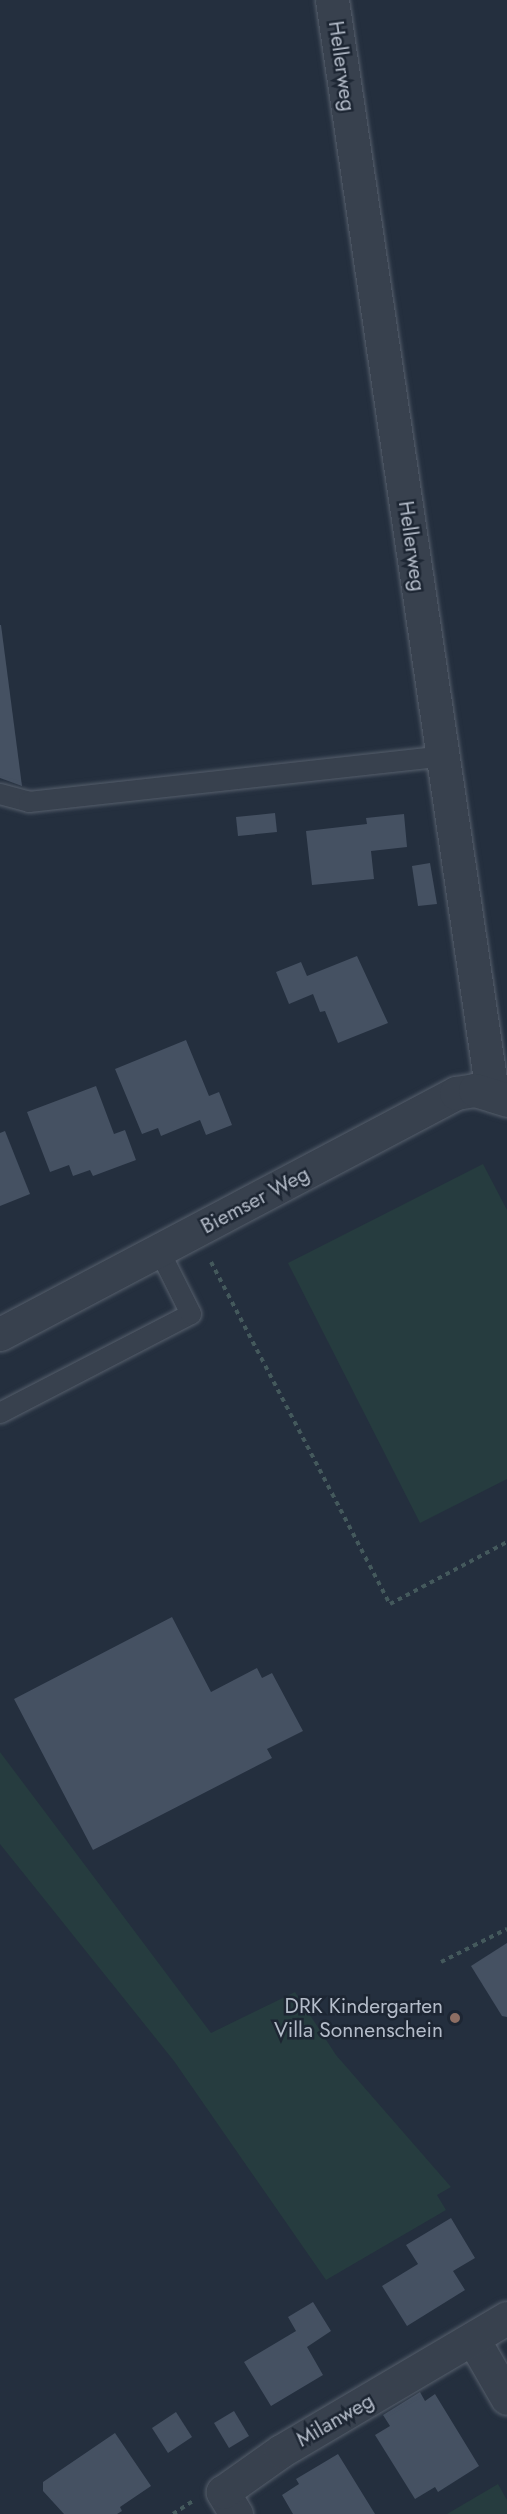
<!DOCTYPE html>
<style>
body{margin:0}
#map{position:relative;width:507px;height:2514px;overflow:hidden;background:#242f3e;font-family:Jost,sans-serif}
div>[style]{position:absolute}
.green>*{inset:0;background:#263c3f}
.building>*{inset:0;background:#455162}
.path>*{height:4px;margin-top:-2px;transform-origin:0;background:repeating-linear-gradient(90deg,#44595c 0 4.5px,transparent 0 9px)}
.roads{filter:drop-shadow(0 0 2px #565f6c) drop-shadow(0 0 2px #565f6c)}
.service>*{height:20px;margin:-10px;padding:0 10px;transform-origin:10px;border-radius:10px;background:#38414e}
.minor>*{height:33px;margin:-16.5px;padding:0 16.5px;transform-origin:16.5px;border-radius:16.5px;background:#38414e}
.dots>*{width:16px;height:16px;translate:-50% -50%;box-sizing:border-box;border:3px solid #1d2633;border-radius:50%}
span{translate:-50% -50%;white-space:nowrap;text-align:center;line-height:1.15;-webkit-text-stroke:5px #1d2633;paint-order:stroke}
.street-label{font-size:21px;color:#b4bcc9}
.poi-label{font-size:21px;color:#b4bcc9}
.right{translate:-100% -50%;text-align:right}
</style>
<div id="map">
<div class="green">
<i style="clip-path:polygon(483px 1164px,507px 1210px,507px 1479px,420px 1523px,288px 1263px)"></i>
<i style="clip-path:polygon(0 1752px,211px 2033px,295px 1992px,336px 2055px,451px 2187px,437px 2195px,446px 2210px,326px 2280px,174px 2061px,0 1844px)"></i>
<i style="clip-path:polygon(498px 2484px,507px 2500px,507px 2514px,447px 2514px)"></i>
</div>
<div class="building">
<i style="clip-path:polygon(0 625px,1px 625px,22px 786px,0 778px)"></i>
<i style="clip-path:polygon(275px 813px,277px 832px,238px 836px,236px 817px)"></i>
<i style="clip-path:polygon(404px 814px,407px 847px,371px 851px,374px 879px,312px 885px,306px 831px,367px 824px,366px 818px)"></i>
<i style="clip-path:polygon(430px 863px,437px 904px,418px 906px,412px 866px)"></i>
<i style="clip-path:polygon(357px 956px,388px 1023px,338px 1043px,325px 1011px,320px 1012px,313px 994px,289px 1004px,276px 972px,301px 962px,307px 976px)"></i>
<i style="clip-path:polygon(186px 1040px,209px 1096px,219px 1092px,232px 1125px,206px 1135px,200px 1120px,161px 1136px,158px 1128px,142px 1134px,115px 1069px)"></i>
<i style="clip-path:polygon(96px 1086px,114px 1134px,125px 1130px,136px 1160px,93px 1176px,90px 1170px,73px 1176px,69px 1165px,50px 1172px,27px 1112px)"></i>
<i style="clip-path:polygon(5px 1131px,30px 1194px,0 1206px,0 1133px)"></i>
<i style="clip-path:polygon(172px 1617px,211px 1692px,257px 1668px,262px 1678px,272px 1673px,303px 1731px,267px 1749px,272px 1758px,93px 1850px,14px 1699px)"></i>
<i style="clip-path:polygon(507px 1943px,507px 2017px,502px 2016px,471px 1966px)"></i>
<i style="clip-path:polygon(451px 2218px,475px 2258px,453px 2271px,465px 2290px,407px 2326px,382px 2286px,418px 2264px,406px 2245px)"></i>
<i style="clip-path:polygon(313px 2302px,331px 2331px,307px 2347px,323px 2375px,271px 2406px,244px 2362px,296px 2331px,288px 2317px)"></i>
<i style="clip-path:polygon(420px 2392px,425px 2401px,435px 2394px,479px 2466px,438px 2492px,435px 2487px,415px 2499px,375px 2435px,390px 2426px,383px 2415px)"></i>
<i style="clip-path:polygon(234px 2411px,249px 2436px,229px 2448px,214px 2423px)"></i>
<i style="clip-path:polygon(176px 2412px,192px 2437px,168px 2453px,152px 2428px)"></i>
<i style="clip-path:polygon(115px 2433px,151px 2486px,120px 2507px,122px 2511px,117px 2514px,64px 2514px,43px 2491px,43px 2482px)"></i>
<i style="clip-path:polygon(338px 2454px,375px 2514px,293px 2514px,282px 2495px,299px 2484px,296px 2479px)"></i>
</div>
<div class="path">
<i style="left:211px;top:1262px;width:386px;rotate:62.4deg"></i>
<i style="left:390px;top:1604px;width:132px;rotate:-27.9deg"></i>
<i style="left:441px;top:1962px;width:74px;rotate:-26.6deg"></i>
<i style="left:173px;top:2514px;width:24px;rotate:-33deg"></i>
</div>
<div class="roads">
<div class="service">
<i style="left:0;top:794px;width:30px;rotate:15deg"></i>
<i style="left:29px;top:802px;width:417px;rotate:-6.3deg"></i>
<i style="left:0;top:1413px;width:215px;rotate:-27.4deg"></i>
<i style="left:191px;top:1314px;width:72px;rotate:-116.6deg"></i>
</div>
<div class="minor">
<i style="left:332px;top:0;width:1105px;rotate:81.67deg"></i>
<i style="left:0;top:1334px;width:516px;rotate:-27.86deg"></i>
<i style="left:456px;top:1093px;width:19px;rotate:-9deg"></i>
<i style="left:475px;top:1090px;width:34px;rotate:17deg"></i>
<i style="left:473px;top:2339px;width:68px;rotate:60deg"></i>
<i style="left:236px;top:2514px;width:26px;rotate:-121deg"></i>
<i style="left:223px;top:2492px;width:71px;rotate:-35.3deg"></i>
<i style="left:281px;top:2451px;width:262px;rotate:-30.5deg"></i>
</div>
</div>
<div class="dots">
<i style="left:455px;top:2018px;background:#8d6e63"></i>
</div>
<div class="street-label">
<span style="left:342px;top:66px;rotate:82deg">Hellerweg</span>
<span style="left:412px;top:546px;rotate:82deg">Hellerweg</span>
<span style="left:255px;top:1200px;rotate:-28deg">Biemser Weg</span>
<span style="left:335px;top:2420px;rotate:-30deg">Milanweg</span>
</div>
<div class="poi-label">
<span class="right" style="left:443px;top:2018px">DRK Kindergarten<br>Villa Sonnenschein</span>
</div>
</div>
